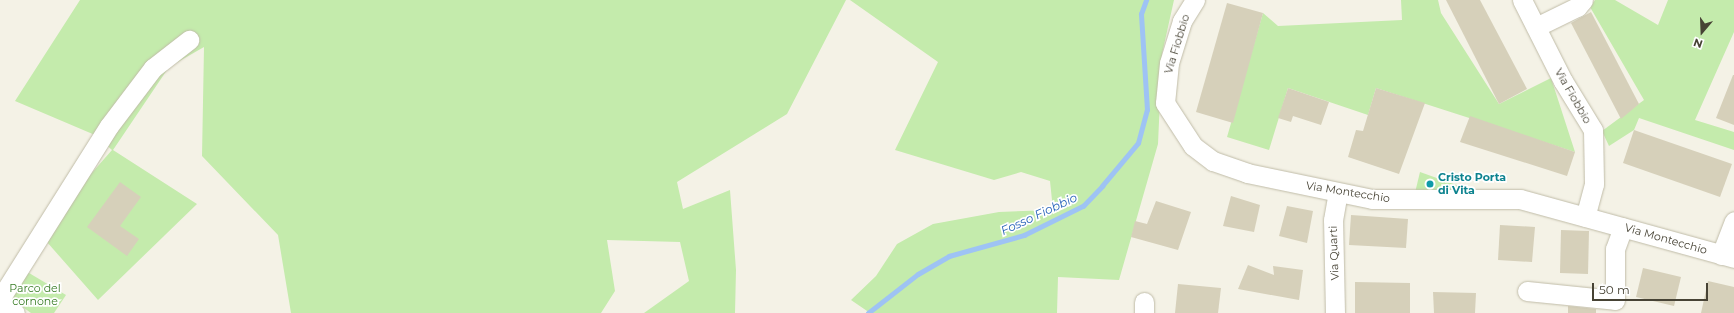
<!DOCTYPE html>
<style>
body{margin:0}
#map{position:relative;width:1734px;height:313px;overflow:hidden;background:#f4f2e6;font-family:Montserrat,sans-serif}
div>[style]{position:absolute}
.green>*{inset:0;background:#c4ebac}
.stream>*{height:4.5px;margin:-2.25px;padding:0 2.25px;transform-origin:2.25px;border-radius:2.25px;background:#9ec3f4}
.building>*{inset:0;background:#d6d0ba}
.roads{filter:drop-shadow(0 0 1px #c0bca8) drop-shadow(0 0 1px #c0bca8)}
.street>*{height:19px;margin:-9.5px;padding:0 9.5px;transform-origin:9.5px;border-radius:9.5px;background:#fff}
.dots>*{width:11px;height:11px;translate:-50% -50%;box-sizing:border-box;border:2px solid #fff;border-radius:50%}
span{translate:-50% -50%;white-space:nowrap;text-align:center;line-height:1.15;-webkit-text-stroke:3.5px #fff;paint-order:stroke}
.street-label{font-size:11px;color:#474335}
.culture-label{font-size:11px;color:#0d838f;font-weight:700}
.left{translate:0 -50%;text-align:left}
.park-label{font-size:11px;color:#377c24}
.water-label{font-size:12px;color:#2763b9;font-style:italic}
.north{position:absolute;left:1682px;top:12px;width:40px;height:40px;-webkit-text-stroke:3px #fff;paint-order:stroke;rotate:199deg;font-size:11px;font-weight:700;line-height:16px;text-align:center;color:#474335}
.north::after{content:'';display:block;margin:auto;width:14px;height:18px;background:#474335;clip-path:polygon(50% 0,100% 100%,50% 72%,0 100%)}
.scale{position:absolute;left:1592px;top:283px;width:116px;height:18px;box-sizing:border-box;border:2px solid #474335;border-top:0;padding-left:5px;font-size:12px;line-height:14px;white-space:nowrap;color:#474335;-webkit-text-stroke:3px #fff;paint-order:stroke}
</style>
<div id="map">
<div class="green">
<i style="clip-path:polygon(80px 0,846px 0,787px 114px,677px 182px,683px 209px,730px 190px,736px 270px,735px 313px,644px 313px,689px 281px,680px 242px,607px 240px,615px 291px,601px 313px,291px 313px,278px 235px,202px 156px,204px 47px,169px 67px,113px 150px,197px 204px,98px 300px,39px 233px,112px 150px,95px 135px,15px 101px)"></i>
<i style="clip-path:polygon(850px 0,1174px 0,1162px 54px,1158px 144px,1119px 280px,1058px 277px,1057px 313px,870px 313px,851px 300px,876px 276px,897px 244px,933px 224px,999px 212px,1053px 210px,1050px 181px,1021px 172px,994px 180px,895px 150px,938px 62px)"></i>
<i style="clip-path:polygon(1401px 0,1438px 0,1441px 13px,1499px 104px,1551px 78px,1575px 152px,1376px 88px,1368px 115px,1288px 88px,1269px 150px,1227px 137px,1263px 13px,1278px 26px,1402px 20px)"></i>
<i style="clip-path:polygon(1595px 0,1615px 0,1658px 25px,1668px 0,1734px 0,1734px 32px,1695px 120px,1734px 132px,1734px 150px,1639px 118px,1634px 130px,1609px 146px,1602px 131px,1644px 100px,1590px 7px)"></i>
<i style="clip-path:polygon(1420px 172px,1462px 187px,1413px 201px)"></i>
<i style="clip-path:polygon(24px 270px,66px 295px,54px 313px,31px 313px,7px 296px)"></i>
</div>
<div class="stream">
<i style="left:868px;top:313px;width:63px;rotate:-38deg"></i>
<i style="left:918px;top:274px;width:36px;rotate:-30deg"></i>
<i style="left:949px;top:256px;width:78px;rotate:-15.6deg"></i>
<i style="left:1024px;top:235px;width:66px;rotate:-26.2deg"></i>
<i style="left:1083px;top:206px;width:28px;rotate:-46deg"></i>
<i style="left:1102px;top:186px;width:56px;rotate:-50.1deg"></i>
<i style="left:1138px;top:143px;width:34px;rotate:-75deg"></i>
<i style="left:1147px;top:110px;width:96px;rotate:-93.6deg"></i>
<i style="left:1141px;top:14px;width:15px;rotate:-70deg"></i>
</div>
<div class="building">
<i style="clip-path:polygon(1446px 0,1480px 0,1527px 89px,1499px 104px)"></i>
<i style="clip-path:polygon(1227px 3px,1263px 13px,1233px 123px,1196px 112px)"></i>
<i style="clip-path:polygon(1591px 12px,1639px 104px,1621px 119px,1571px 23px)"></i>
<i style="clip-path:polygon(1733px 75px,1734px 75px,1734px 125px,1716px 118px)"></i>
<i style="clip-path:polygon(1288px 88px,1329px 102px,1321px 125px,1293px 116px,1291px 122px,1278px 118px)"></i>
<i style="clip-path:polygon(1376px 88px,1425px 103px,1399px 174px,1348px 157px,1356px 130px,1363px 131px)"></i>
<i style="clip-path:polygon(1470px 116px,1575px 152px,1567px 176px,1460px 142px)"></i>
<i style="clip-path:polygon(1634px 130px,1732px 164px,1720px 197px,1623px 163px)"></i>
<i style="clip-path:polygon(120px 182px,141px 197px,120px 226px,139px 239px,127px 256px,87px 227px)"></i>
<i style="clip-path:polygon(1231px 196px,1260px 205px,1254px 232px,1223px 226px)"></i>
<i style="clip-path:polygon(1156px 201px,1191px 212px,1178px 250px,1131px 237px,1135px 221px,1147px 224px)"></i>
<i style="clip-path:polygon(1287px 206px,1313px 211px,1307px 243px,1279px 236px)"></i>
<i style="clip-path:polygon(1351px 215px,1408px 219px,1406px 248px,1349px 245px)"></i>
<i style="clip-path:polygon(1500px 225px,1535px 227px,1532px 262px,1498px 260px)"></i>
<i style="clip-path:polygon(1561px 230px,1589px 231px,1588px 274px,1560px 273px)"></i>
<i style="clip-path:polygon(1248px 265px,1274px 275px,1273px 266px,1303px 270px,1299px 300px,1238px 289px)"></i>
<i style="clip-path:polygon(1643px 268px,1681px 277px,1674px 306px,1636px 297px)"></i>
<i style="clip-path:polygon(1708px 281px,1734px 287px,1734px 313px,1701px 313px)"></i>
<i style="clip-path:polygon(1355px 282px,1410px 283px,1410px 313px,1355px 313px)"></i>
<i style="clip-path:polygon(1178px 284px,1221px 288px,1218px 313px,1175px 313px)"></i>
<i style="clip-path:polygon(1433px 292px,1476px 293px,1475px 313px,1434px 313px)"></i>
<i style="clip-path:polygon(1568px 306px,1596px 309px,1596px 313px,1568px 313px)"></i>
</div>
<div class="roads">
<div class="street">
<i style="left:1195px;top:0;width:25px;rotate:122deg"></i>
<i style="left:1182px;top:21px;width:44px;rotate:107.2deg"></i>
<i style="left:1169px;top:63px;width:40px;rotate:95.7deg"></i>
<i style="left:1165px;top:103px;width:51px;rotate:56.9deg"></i>
<i style="left:1193px;top:146px;width:25px;rotate:37deg"></i>
<i style="left:1213px;top:161px;width:36px;rotate:19deg"></i>
<i style="left:1247px;top:173px;width:128px;rotate:11.7deg"></i>
<i style="left:1372px;top:199px;width:148px"></i>
<i style="left:1520px;top:199px;width:222px;rotate:15.4deg"></i>
<i style="left:1522px;top:0;width:91px;rotate:63.2deg"></i>
<i style="left:1563px;top:81px;width:57px;rotate:58.5deg"></i>
<i style="left:1593px;top:130px;width:54px;rotate:88.9deg"></i>
<i style="left:1594px;top:184px;width:34px;rotate:105deg"></i>
<i style="left:1536px;top:27px;width:46px;rotate:-26deg"></i>
<i style="left:1577px;top:7px;width:9px;rotate:-49deg"></i>
<i style="left:1721px;top:255px;width:36px;rotate:-69deg"></i>
<i style="left:1527px;top:291px;width:88px;rotate:5.8deg"></i>
<i style="left:1615px;top:300px;width:51px;rotate:-90deg"></i>
<i style="left:1615px;top:249px;width:23px;rotate:-70deg"></i>
<i style="left:0;top:299px;width:204px;rotate:-57.8deg"></i>
<i style="left:109px;top:126px;width:73px;rotate:-52.8deg"></i>
<i style="left:153px;top:68px;width:46px;rotate:-37.9deg"></i>
<i style="left:0;top:301px;width:19px;rotate:39deg"></i>
<i style="left:1144px;top:302px;width:11px;rotate:90deg"></i>
<i style="left:1335px;top:313px;width:93px;rotate:-91.2deg"></i>
<i style="left:1333px;top:220px;width:27px;rotate:-80deg"></i>
</div>
</div>
<div class="dots">
<i style="left:1430px;top:184px;background:#0f9aa8"></i>
</div>
<div class="street-label">
<span style="left:1177px;top:44px;rotate:-73deg">Via Fiobbio</span>
<span style="left:1573px;top:96px;rotate:60deg">Via Fiobbio</span>
<span style="left:1348px;top:192px;rotate:9deg">Via Montecchio</span>
<span style="left:1666px;top:239px;rotate:16deg">Via Montecchio</span>
<span style="left:1334px;top:253px;rotate:-92deg">Via Quarti</span>
</div>
<div class="culture-label">
<span class="left" style="left:1438px;top:184px">Cristo Porta<br>di Vita</span>
</div>
<div class="park-label">
<span style="left:35px;top:295px">Parco del<br>cornone</span>
</div>
<div class="water-label">
<span style="left:1039px;top:214px;rotate:-25deg">Fosso Fiobbio</span>
</div>
<div class="north">N</div>
<div class="scale">50 m</div>
</div>
